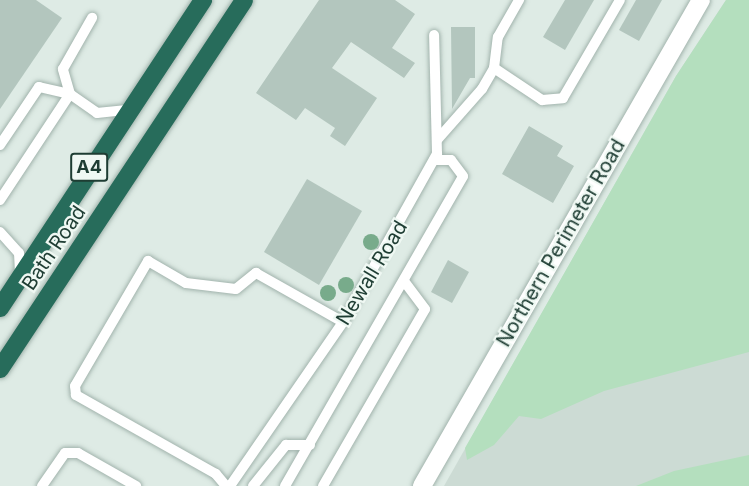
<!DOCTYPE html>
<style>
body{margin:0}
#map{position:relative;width:749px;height:486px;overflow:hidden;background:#deebe5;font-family:Inter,sans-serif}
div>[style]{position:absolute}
.built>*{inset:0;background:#ccdbd4}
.green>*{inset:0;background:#b4dfbe}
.building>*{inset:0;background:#b3c6be}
.roads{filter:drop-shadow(0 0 2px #a1b3ac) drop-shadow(0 0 2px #a1b3ac)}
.lane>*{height:10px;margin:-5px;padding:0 5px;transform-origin:5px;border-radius:5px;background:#fff}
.secondary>*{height:18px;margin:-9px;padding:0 9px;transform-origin:9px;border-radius:9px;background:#fff}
.highway>*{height:18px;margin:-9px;padding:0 9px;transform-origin:9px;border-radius:9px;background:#276c5b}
.trees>*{width:16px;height:16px;margin:-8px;border-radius:50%;background:#78ab8b}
span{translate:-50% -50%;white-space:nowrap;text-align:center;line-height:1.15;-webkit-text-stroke:4.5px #eff8f3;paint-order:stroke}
.shield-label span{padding:2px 4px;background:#eff8f3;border:2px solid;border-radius:4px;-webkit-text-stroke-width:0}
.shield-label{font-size:18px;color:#1e3d33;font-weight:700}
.street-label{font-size:20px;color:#1e3d33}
</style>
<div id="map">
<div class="built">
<i style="clip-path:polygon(726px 0,749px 0,749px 486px,444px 486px,676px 76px)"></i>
</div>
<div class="green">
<i style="clip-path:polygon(726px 0,749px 0,749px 352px,604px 391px,541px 419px,519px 416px,494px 445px,467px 460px,465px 448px,676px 76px)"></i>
<i style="clip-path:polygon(749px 455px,749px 486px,636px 486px,674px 471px)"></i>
</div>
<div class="building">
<i style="clip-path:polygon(0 0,36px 0,62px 18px,0 109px)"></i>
<i style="clip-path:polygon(319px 0,395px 0,415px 14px,392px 48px,415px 63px,404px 78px,351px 42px,332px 68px,377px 98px,345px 146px,330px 136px,335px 128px,305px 108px,296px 120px,256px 93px)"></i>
<i style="clip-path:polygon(565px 0,594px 0,565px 50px,543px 37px)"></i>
<i style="clip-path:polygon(636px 0,662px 0,639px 41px,619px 30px)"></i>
<i style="clip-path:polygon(451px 27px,475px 27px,475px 78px,470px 78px,452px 109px)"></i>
<i style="clip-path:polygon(529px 126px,563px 146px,557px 156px,574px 166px,553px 203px,502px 174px)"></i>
<i style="clip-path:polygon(307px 179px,362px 211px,319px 285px,264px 252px)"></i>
<i style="clip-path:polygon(448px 260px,469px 272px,452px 303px,431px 292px)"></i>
</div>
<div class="roads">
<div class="lane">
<i style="left:494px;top:68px;width:58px;rotate:33.7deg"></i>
<i style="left:542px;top:100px;width:21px;rotate:-5deg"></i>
<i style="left:563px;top:98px;width:113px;rotate:-59.8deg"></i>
<i style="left:437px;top:140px;width:68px;rotate:-48.6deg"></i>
<i style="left:482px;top:89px;width:24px;rotate:-60deg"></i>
<i style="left:494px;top:68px;width:31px;rotate:-83deg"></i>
<i style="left:498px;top:37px;width:43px;rotate:-60.4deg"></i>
<i style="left:0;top:145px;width:70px;rotate:-56.1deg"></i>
<i style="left:39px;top:87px;width:32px;rotate:13deg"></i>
<i style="left:70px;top:94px;width:33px;rotate:35deg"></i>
<i style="left:97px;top:113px;width:30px;rotate:-6deg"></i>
<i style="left:0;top:200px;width:127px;rotate:-56.6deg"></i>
<i style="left:70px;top:94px;width:26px;rotate:-106deg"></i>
<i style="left:63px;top:69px;width:59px;rotate:-60.4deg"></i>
<i style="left:0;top:232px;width:28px;rotate:48deg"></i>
<i style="left:19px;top:253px;width:22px;rotate:87deg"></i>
<i style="left:42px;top:486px;width:40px;rotate:-55.1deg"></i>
<i style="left:65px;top:453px;width:13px"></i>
<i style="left:78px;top:453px;width:67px;rotate:29.6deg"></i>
<i style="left:226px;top:486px;width:16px;rotate:-130deg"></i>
<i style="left:216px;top:474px;width:161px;rotate:-150.6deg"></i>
<i style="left:76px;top:395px;width:9px;rotate:-96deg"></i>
<i style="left:75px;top:386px;width:145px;rotate:-59.7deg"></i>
<i style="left:148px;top:261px;width:44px;rotate:30.1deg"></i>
<i style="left:186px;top:283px;width:50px;rotate:6.8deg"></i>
<i style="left:236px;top:289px;width:26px;rotate:-39deg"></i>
<i style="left:256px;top:273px;width:100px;rotate:29.4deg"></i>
<i style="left:230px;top:486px;width:199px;rotate:-55.4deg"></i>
<i style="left:343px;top:322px;width:193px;rotate:-60.8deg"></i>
<i style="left:437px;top:154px;width:119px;rotate:-91.4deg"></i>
<i style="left:253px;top:486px;width:53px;rotate:-51.2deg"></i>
<i style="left:286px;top:445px;width:24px"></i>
<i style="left:285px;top:486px;width:357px;rotate:-60.1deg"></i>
<i style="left:463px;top:176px;width:20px;rotate:-127deg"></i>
<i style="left:451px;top:160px;width:17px;rotate:180deg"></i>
<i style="left:323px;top:486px;width:204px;rotate:-60deg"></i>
<i style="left:425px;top:309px;width:34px;rotate:-127deg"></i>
</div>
<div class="secondary">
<i style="left:422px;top:486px;width:560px;rotate:-60.14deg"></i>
</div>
<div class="highway">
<i style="left:0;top:308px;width:369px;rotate:-56.6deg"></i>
<i style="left:0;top:369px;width:442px;rotate:-56.5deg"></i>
</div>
</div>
<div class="trees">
<i style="left:371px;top:242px"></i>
<i style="left:346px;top:285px"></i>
<i style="left:328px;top:293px"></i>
</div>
<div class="shield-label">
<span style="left:89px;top:167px">A4</span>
</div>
<div class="street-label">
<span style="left:561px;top:243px;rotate:-60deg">Northern Perimeter Road</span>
<span style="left:54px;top:248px;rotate:-56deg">Bath Road</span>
<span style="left:372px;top:273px;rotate:-59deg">Newall Road</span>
</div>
</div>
